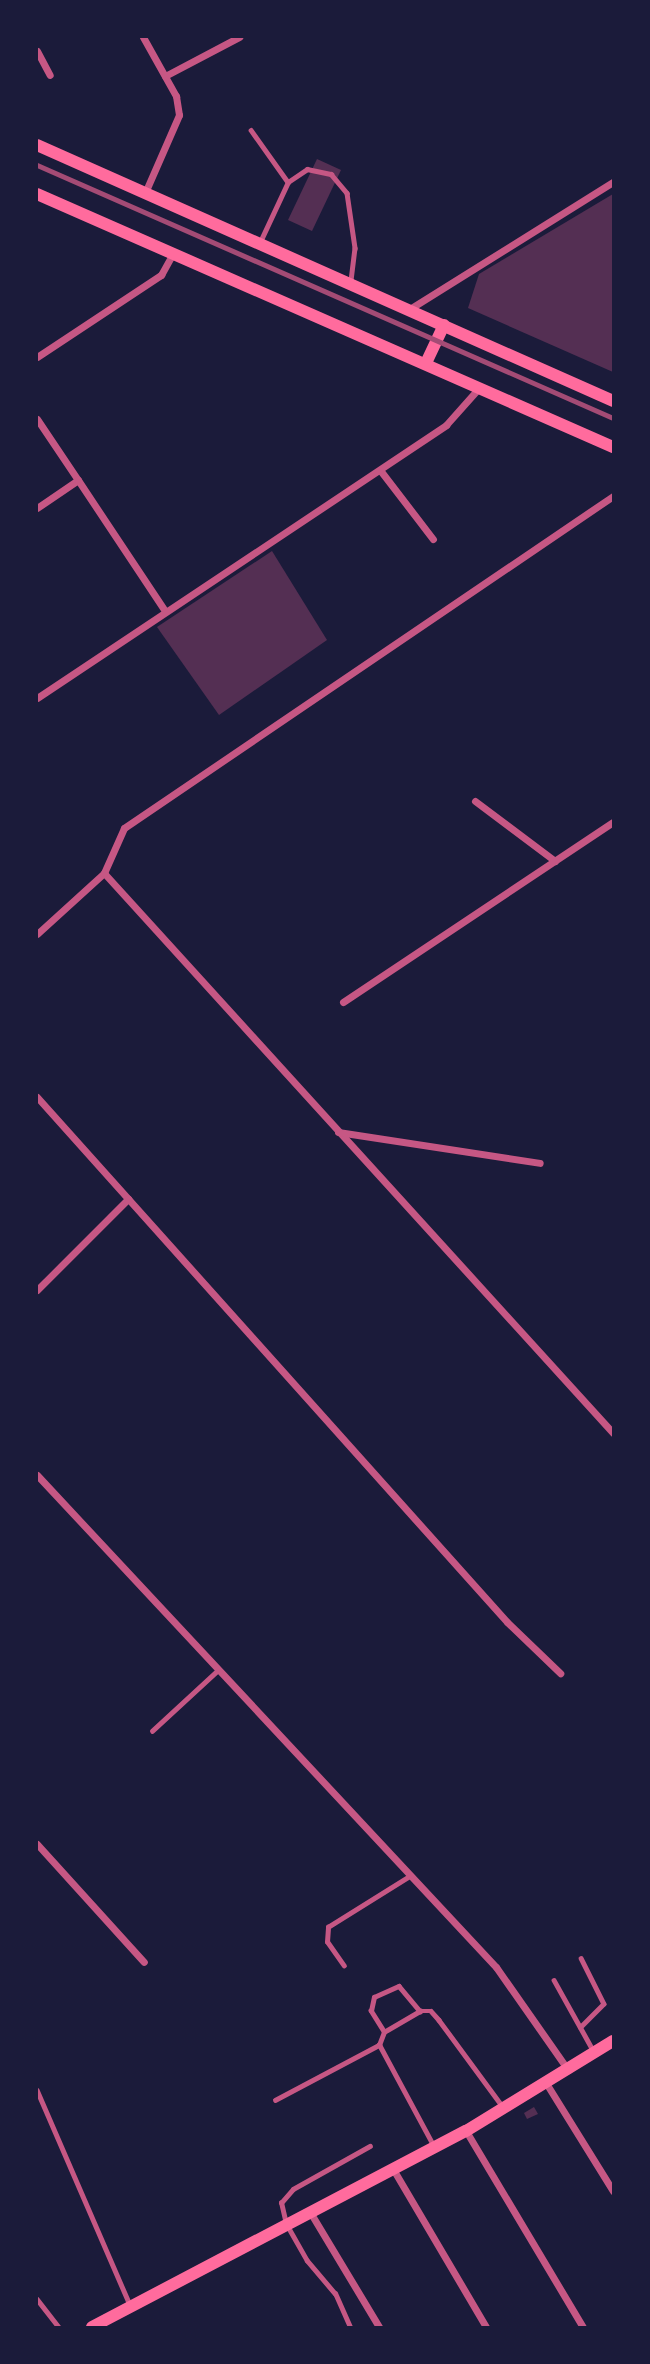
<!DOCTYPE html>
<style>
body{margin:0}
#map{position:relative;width:650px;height:2364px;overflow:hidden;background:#1b1b3a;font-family:Roboto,sans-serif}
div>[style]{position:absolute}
.building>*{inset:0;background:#542f53}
.service>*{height:4.5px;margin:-2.25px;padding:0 2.25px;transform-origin:2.25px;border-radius:2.25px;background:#c65784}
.minor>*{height:7px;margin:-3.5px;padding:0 3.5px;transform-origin:3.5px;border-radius:3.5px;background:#c65784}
.secondary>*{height:12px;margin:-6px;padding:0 6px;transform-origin:6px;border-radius:6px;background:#ff6b9d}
.primary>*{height:12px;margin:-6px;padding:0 6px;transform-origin:6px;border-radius:6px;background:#ff6b9d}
.rail>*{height:5px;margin:-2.5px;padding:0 2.5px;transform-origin:2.5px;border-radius:2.5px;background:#a44b75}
span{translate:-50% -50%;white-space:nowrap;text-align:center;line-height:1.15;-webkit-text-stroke:7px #1b1b3a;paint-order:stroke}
.frame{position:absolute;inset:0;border:38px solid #1b1b3a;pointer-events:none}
</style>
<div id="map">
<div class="building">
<i style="clip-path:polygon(317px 159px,341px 170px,312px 231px,288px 220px)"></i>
<i style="clip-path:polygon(613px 194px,613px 372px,468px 308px,479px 274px)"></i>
<i style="clip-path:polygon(272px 551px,327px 640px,219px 715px,157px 627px)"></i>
<i style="clip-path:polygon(534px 2107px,538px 2114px,527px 2119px,524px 2113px)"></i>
</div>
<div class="service">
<i style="left:251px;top:130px;width:64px;rotate:54.6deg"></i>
<i style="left:260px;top:242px;width:66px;rotate:-65deg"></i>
<i style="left:288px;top:182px;width:23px;rotate:-34deg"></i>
<i style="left:307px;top:169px;width:25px;rotate:12deg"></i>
<i style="left:331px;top:174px;width:25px;rotate:50deg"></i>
<i style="left:347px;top:193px;width:56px;rotate:81.7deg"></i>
<i style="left:355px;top:248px;width:34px;rotate:97deg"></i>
<i style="left:152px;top:1731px;width:88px;rotate:-42.7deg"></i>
<i style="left:581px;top:1958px;width:51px;rotate:63.4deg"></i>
<i style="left:604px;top:2004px;width:33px;rotate:135deg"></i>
<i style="left:344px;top:1966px;width:29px;rotate:-125deg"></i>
<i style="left:327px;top:1942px;width:15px;rotate:-86deg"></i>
<i style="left:328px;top:1927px;width:94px;rotate:-32deg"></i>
<i style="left:554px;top:1980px;width:80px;rotate:60.9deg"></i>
<i style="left:384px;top:2032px;width:25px;rotate:-122deg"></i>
<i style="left:371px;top:2011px;width:14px;rotate:-78deg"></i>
<i style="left:374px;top:1997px;width:27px;rotate:-24deg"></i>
<i style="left:399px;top:1986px;width:33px;rotate:50deg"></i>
<i style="left:37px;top:2090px;width:234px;rotate:66.6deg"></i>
<i style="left:275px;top:2100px;width:118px;rotate:-27.9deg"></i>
<i style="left:434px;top:2147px;width:116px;rotate:-118.3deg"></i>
<i style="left:379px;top:2045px;width:14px;rotate:-69deg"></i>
<i style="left:384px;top:2032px;width:42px;rotate:-30.3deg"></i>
<i style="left:420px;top:2011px;width:11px"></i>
<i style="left:431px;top:2011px;width:12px;rotate:48deg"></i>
<i style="left:439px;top:2020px;width:108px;rotate:53.7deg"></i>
<i style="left:37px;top:2299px;width:36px;rotate:52deg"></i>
<i style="left:350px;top:2327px;width:36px;rotate:-114deg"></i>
<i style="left:335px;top:2294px;width:43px;rotate:-130.3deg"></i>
<i style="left:307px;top:2261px;width:43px;rotate:-119.6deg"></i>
<i style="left:286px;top:2224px;width:22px;rotate:-103deg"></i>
<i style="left:281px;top:2203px;width:18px;rotate:-49deg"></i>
<i style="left:293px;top:2189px;width:88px;rotate:-29.2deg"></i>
</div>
<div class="minor">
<i style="left:143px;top:37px;width:68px;rotate:60.8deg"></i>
<i style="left:176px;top:96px;width:19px;rotate:81deg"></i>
<i style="left:179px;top:115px;width:85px;rotate:113.6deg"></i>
<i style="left:37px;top:51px;width:27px;rotate:62deg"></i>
<i style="left:165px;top:76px;width:84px;rotate:-27.8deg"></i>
<i style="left:408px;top:310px;width:242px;rotate:-32deg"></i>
<i style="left:37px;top:357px;width:149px;rotate:-33.5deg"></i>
<i style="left:161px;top:275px;width:25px;rotate:-61deg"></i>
<i style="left:37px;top:419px;width:73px;rotate:56.1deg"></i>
<i style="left:78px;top:480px;width:50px;rotate:145.7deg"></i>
<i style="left:380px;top:470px;width:87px;rotate:52.5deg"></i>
<i style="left:78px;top:480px;width:157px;rotate:56.4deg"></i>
<i style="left:37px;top:698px;width:492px;rotate:-33.7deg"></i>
<i style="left:446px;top:425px;width:50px;rotate:-48.3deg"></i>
<i style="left:475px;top:801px;width:100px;rotate:36.9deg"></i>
<i style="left:104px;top:873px;width:757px;rotate:47.73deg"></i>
<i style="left:37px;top:934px;width:91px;rotate:-42.3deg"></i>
<i style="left:104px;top:873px;width:49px;rotate:-66deg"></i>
<i style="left:124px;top:828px;width:591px;rotate:-34.17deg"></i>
<i style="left:343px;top:1002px;width:324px;rotate:-33.7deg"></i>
<i style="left:37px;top:1097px;width:705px;rotate:48.16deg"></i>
<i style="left:507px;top:1622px;width:74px;rotate:43.9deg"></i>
<i style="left:338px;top:1132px;width:204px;rotate:8.7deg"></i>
<i style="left:37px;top:1290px;width:129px;rotate:-45deg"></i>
<i style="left:37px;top:1475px;width:673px;rotate:46.99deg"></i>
<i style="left:496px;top:1967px;width:126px;rotate:55deg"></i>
<i style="left:37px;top:1844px;width:159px;rotate:47.8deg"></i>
<i style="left:546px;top:2083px;width:127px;rotate:58.2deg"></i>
<i style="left:466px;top:2131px;width:228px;rotate:59.2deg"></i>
<i style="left:393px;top:2169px;width:183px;rotate:59.5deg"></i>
<i style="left:310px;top:2212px;width:134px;rotate:59deg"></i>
</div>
<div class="secondary">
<i style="left:92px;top:2327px;width:422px;rotate:-27.7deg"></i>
<i style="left:466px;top:2131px;width:172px;rotate:-31.5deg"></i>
</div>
<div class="primary">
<i style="left:37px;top:145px;width:630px;rotate:23.96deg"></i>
<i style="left:37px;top:194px;width:629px;rotate:23.71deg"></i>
<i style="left:426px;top:363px;width:42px;rotate:-64.7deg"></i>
</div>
<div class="rail">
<i style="left:37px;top:165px;width:629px;rotate:23.71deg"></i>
</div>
<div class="frame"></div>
</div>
